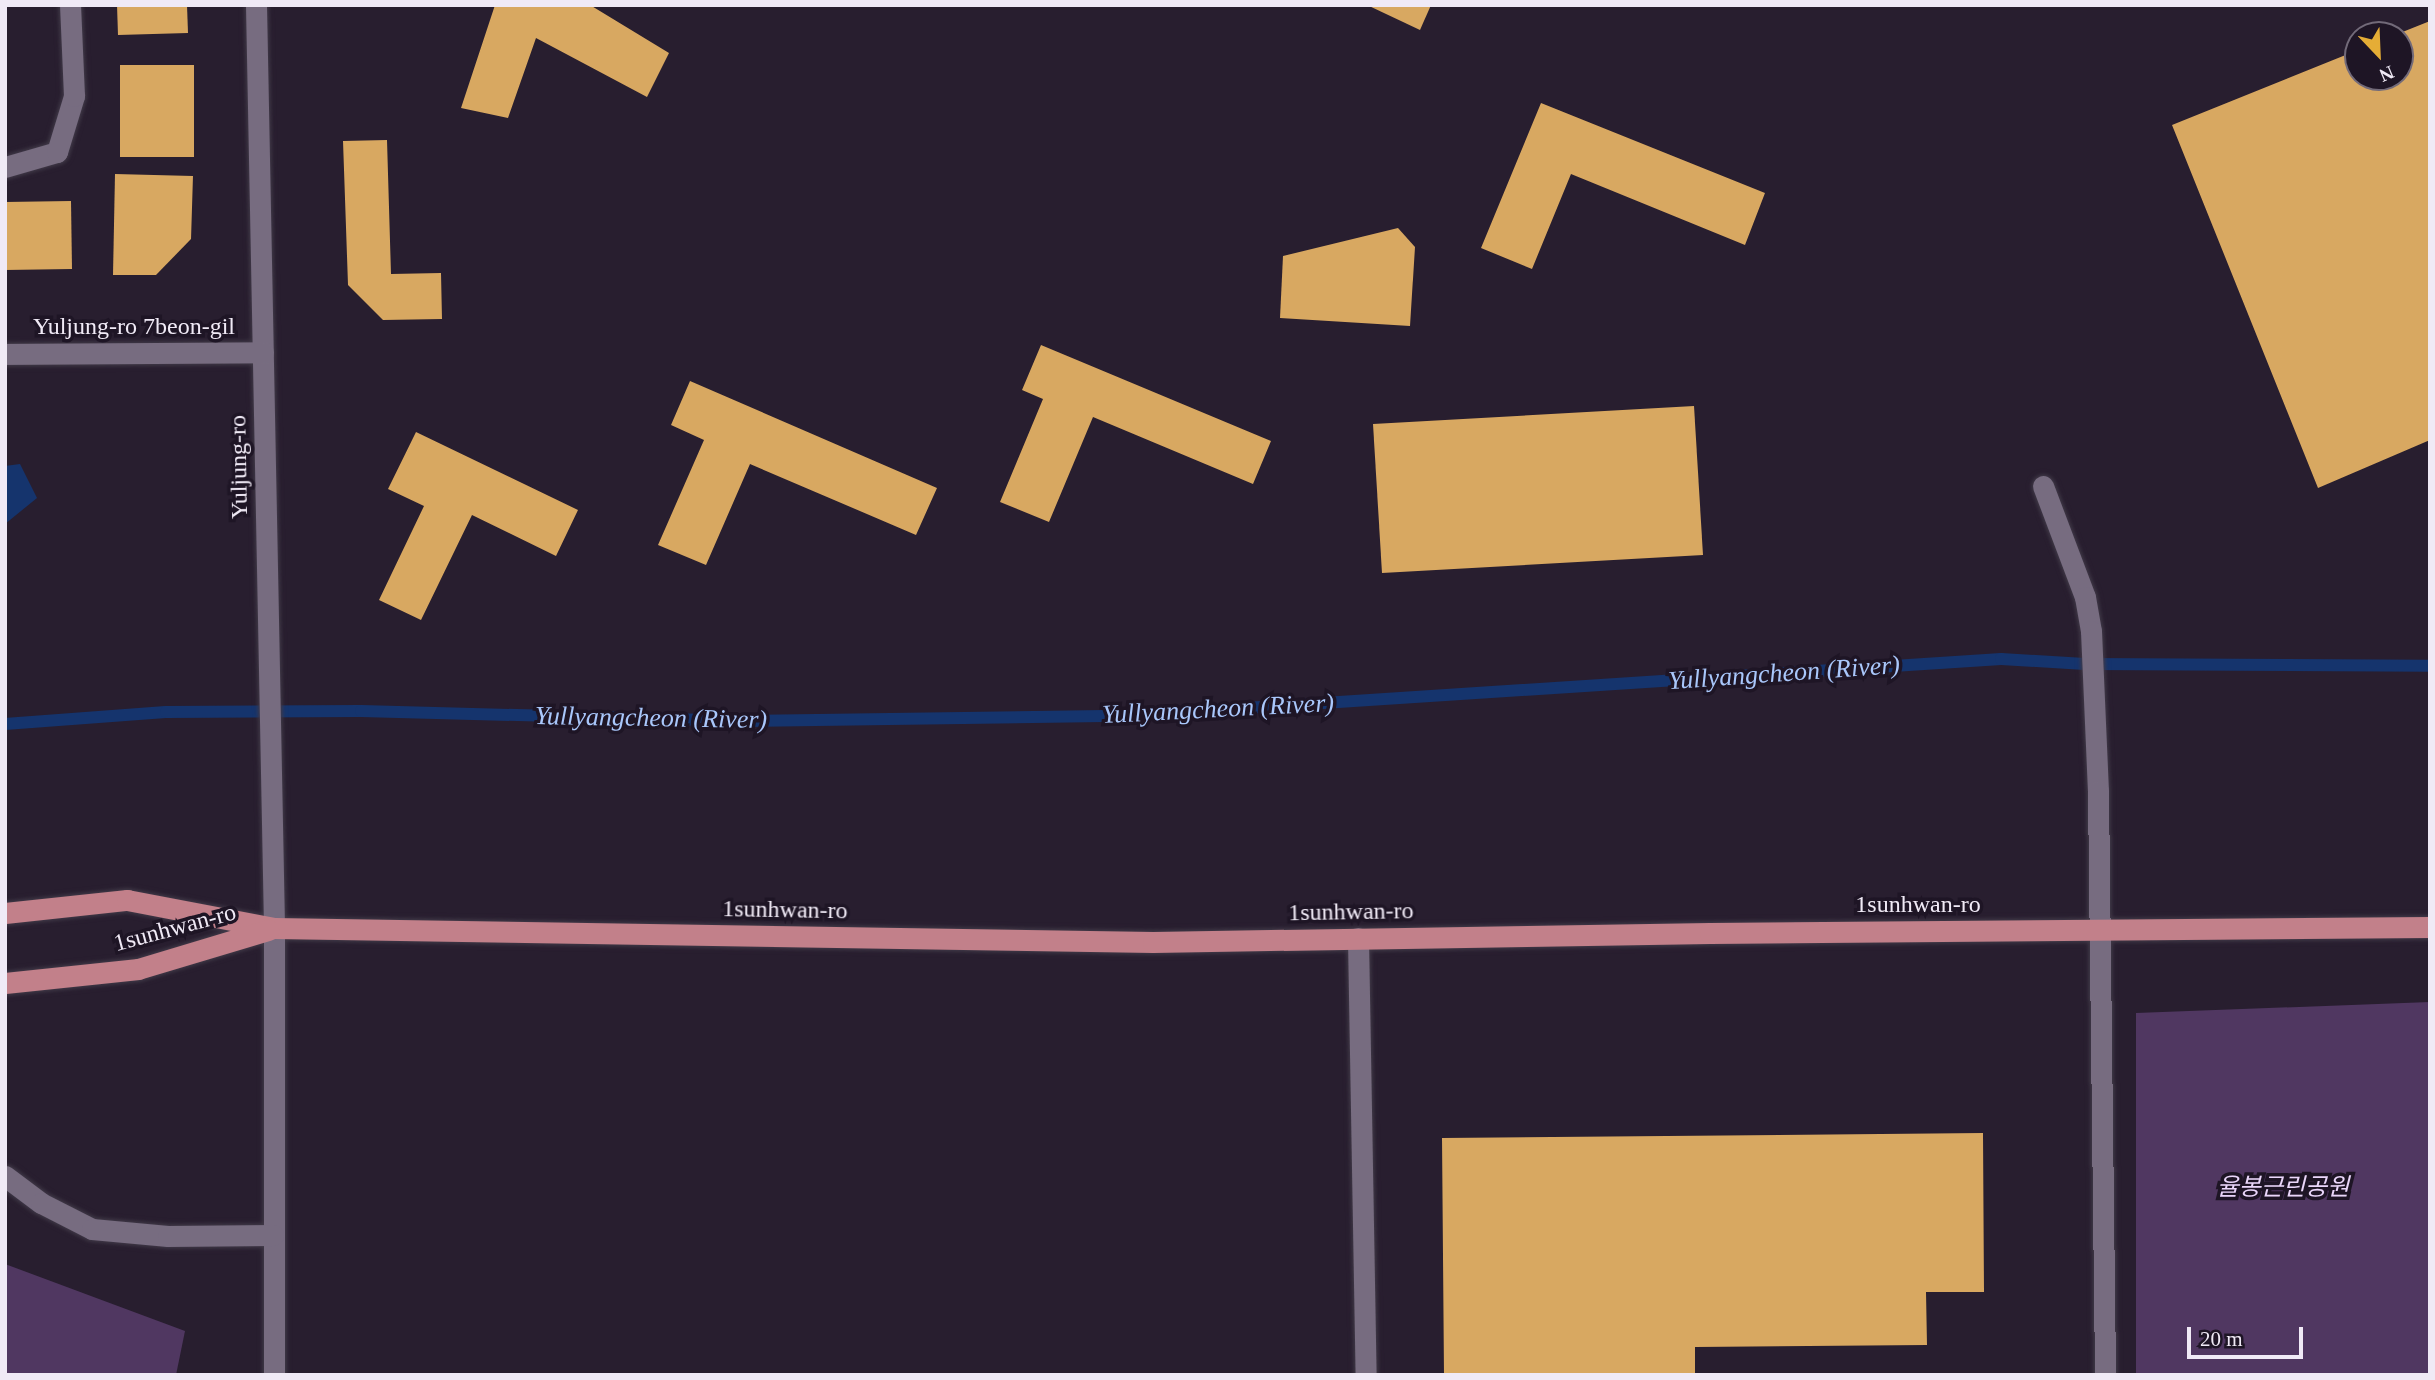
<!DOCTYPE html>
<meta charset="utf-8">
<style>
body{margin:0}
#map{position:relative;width:2435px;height:1380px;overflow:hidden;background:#281e2f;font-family:"Times New Roman","Noto Sans KR",serif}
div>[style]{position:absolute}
.green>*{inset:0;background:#503761}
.water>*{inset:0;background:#15346d}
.stream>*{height:12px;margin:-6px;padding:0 6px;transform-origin:6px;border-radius:6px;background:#15346d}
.building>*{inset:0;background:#d8a861}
.roads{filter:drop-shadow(0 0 2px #413a48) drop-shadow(0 0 2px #413a48)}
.minor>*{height:21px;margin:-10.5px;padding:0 10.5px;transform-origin:10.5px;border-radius:10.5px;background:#776c80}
.major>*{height:21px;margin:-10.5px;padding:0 10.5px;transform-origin:10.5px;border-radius:10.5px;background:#c2808a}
span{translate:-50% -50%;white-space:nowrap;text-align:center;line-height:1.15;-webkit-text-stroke:7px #1e1525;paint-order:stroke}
.street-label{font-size:24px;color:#f0eaf6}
.park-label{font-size:24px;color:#ead6fa;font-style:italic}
.water-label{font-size:26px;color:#a9c7fb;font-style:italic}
.frame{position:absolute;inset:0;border:7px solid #f0eaf6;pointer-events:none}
.north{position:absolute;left:2344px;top:21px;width:70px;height:70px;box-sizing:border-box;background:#1e1525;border:2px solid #726a79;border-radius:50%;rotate:157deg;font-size:19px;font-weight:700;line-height:28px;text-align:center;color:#f0eaf6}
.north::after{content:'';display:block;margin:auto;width:24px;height:32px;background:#e5ad36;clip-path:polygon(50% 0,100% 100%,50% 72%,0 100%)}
.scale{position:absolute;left:2187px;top:1327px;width:116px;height:32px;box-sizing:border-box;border:4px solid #f0eaf6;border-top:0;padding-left:9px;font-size:21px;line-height:24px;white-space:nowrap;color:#f0eaf6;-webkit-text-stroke:5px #1e1525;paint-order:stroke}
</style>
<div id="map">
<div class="green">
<i style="clip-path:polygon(2430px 1002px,2430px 1375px,2136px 1375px,2136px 1013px)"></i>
<i style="clip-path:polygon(5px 1264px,185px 1331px,176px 1375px,5px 1375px)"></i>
</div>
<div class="water">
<i style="clip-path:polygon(20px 464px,37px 498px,5px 524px,5px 466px)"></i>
</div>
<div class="stream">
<i style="left:5px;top:724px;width:161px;rotate:-4.3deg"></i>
<i style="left:166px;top:712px;width:195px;rotate:-0.3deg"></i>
<i style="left:361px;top:711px;width:385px;rotate:1.5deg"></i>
<i style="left:746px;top:721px;width:376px;rotate:-0.8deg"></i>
<i style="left:1122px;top:716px;width:881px;rotate:-3.71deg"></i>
<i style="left:2001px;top:659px;width:84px;rotate:3.4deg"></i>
<i style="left:2085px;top:664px;width:345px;rotate:0.3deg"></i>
</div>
<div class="building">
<i style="clip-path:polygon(117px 5px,187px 5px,188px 33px,118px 35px)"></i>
<i style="clip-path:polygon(495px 5px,590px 5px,669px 53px,647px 97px,536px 38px,508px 118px,461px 108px)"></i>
<i style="clip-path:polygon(1367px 5px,1431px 5px,1420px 30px)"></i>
<i style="clip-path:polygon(2430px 21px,2430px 440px,2318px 488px,2172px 125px,2358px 50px,2358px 77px,2400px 77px,2400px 35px,2395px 35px)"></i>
<i style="clip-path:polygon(120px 65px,194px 65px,194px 157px,120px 157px)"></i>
<i style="clip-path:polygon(1541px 103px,1765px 193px,1745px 245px,1571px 174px,1532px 269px,1481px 248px)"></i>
<i style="clip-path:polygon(387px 140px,391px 274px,441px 273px,442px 319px,383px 320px,348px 285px,343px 141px)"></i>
<i style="clip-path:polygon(115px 174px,193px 176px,191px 239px,156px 275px,113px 275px)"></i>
<i style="clip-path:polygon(71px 201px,72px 269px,5px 270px,5px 202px)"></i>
<i style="clip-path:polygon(1398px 228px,1415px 247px,1410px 326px,1280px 318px,1283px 256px)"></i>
<i style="clip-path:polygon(1041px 345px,1271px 441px,1253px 484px,1093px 417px,1049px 522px,1000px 502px,1043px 399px,1022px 390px)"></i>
<i style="clip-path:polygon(690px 381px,937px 488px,916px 535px,750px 464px,706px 565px,658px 545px,704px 440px,671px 425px)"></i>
<i style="clip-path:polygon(1694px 406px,1703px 555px,1382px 573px,1373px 424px)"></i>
<i style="clip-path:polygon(416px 432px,578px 510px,556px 556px,472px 515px,421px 620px,379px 600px,424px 506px,388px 489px)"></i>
<i style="clip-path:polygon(1983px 1133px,1984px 1292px,1926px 1292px,1927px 1345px,1695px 1347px,1695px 1375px,1444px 1375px,1442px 1138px)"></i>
</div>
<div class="roads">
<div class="minor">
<i style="left:256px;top:5px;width:923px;rotate:88.88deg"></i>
<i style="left:274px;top:928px;width:447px;rotate:90deg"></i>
<i style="left:5px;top:167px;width:54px;rotate:-16.1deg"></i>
<i style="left:57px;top:152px;width:59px;rotate:-73.1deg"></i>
<i style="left:74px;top:96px;width:91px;rotate:-92.5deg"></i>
<i style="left:5px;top:354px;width:258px;rotate:-0.4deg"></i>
<i style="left:2043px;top:486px;width:119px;rotate:69.3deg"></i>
<i style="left:2085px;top:597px;width:35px;rotate:80deg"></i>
<i style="left:2091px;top:631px;width:160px;rotate:87.5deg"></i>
<i style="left:2098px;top:791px;width:584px;rotate:89.31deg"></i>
<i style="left:1358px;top:938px;width:437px;rotate:89deg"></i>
<i style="left:5px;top:1176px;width:45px;rotate:36.9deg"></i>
<i style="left:41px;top:1203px;width:57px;rotate:27deg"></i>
<i style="left:92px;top:1229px;width:76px;rotate:5.3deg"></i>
<i style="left:168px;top:1236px;width:105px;rotate:-0.5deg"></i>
</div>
<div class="major">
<i style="left:5px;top:913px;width:123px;rotate:-6.1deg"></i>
<i style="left:127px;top:900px;width:150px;rotate:10.8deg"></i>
<i style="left:274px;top:928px;width:879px;rotate:0.91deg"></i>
<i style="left:1153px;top:942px;width:557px;rotate:-0.93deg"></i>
<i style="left:1710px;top:933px;width:720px;rotate:-0.48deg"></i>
<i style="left:5px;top:983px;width:134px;rotate:-6deg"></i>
<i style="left:138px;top:969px;width:136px;rotate:-16.7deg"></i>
</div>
</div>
<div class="street-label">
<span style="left:134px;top:327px">Yuljung-ro 7beon-gil</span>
<span style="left:239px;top:467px;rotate:-91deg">Yuljung-ro</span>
<span style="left:1918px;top:905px">1sunhwan-ro</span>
<span style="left:785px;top:910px;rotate:1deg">1sunhwan-ro</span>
<span style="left:1351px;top:912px;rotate:-1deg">1sunhwan-ro</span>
<span style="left:175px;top:928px;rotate:-15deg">1sunhwan-ro</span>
</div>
<div class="park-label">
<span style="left:2283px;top:1188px">율봉근린공원</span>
</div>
<div class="water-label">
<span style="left:1784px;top:673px;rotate:-4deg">Yullyangcheon (River)</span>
<span style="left:1218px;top:709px;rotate:-3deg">Yullyangcheon (River)</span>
<span style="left:651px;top:718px;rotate:1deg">Yullyangcheon (River)</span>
</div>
<div class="frame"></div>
<div class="north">N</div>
<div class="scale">20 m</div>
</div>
